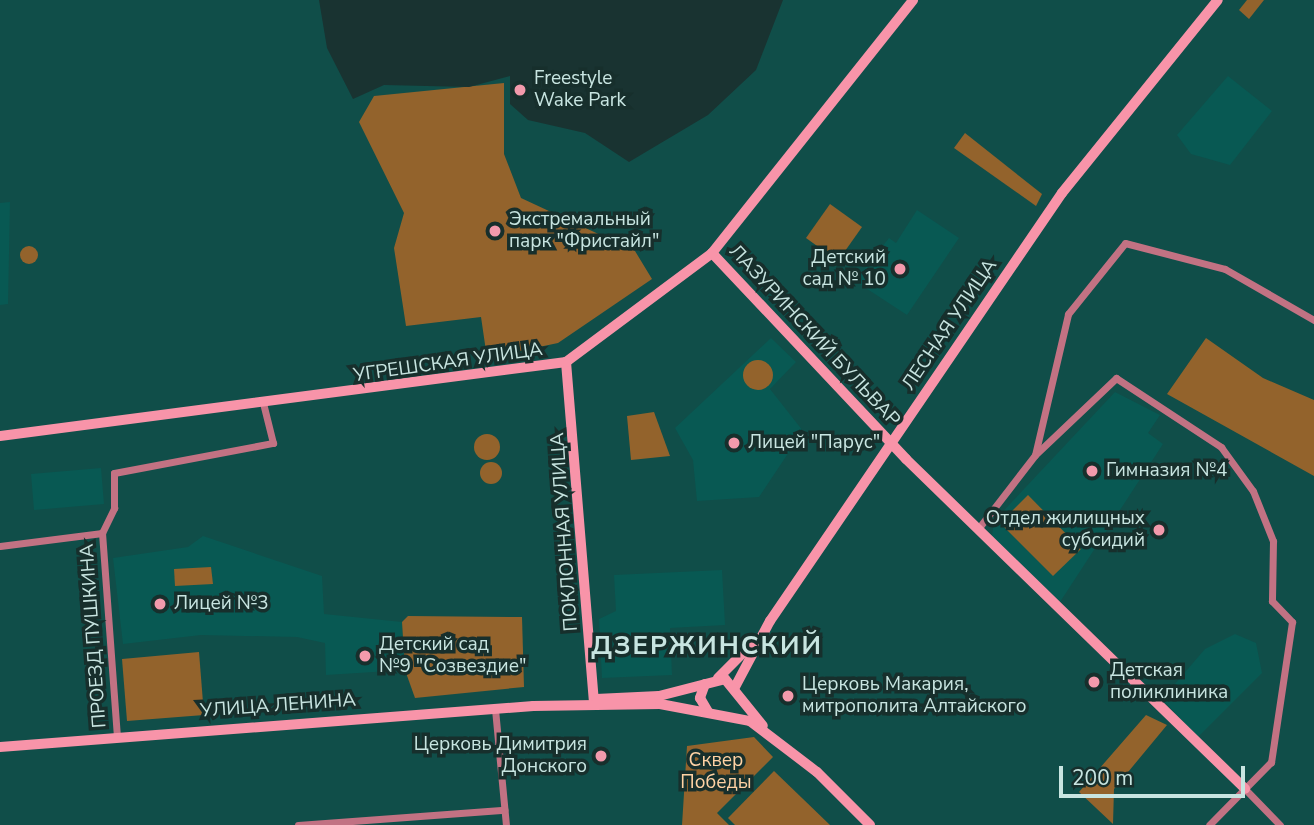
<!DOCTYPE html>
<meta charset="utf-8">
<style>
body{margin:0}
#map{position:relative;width:1314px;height:825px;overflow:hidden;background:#104e49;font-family:"Nunito Sans",sans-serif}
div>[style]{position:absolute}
.built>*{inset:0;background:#085953}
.green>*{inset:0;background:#93632c}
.round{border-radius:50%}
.water>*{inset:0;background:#193331}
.street>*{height:7px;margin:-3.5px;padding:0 3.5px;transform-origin:3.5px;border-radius:3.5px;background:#c27283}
.secondary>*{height:10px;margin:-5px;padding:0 5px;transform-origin:5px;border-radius:5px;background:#f894a9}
.dots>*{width:19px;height:19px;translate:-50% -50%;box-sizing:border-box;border:4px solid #172f2c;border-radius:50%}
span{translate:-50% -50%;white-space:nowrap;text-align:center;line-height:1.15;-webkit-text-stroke:7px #172f2c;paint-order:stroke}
.poi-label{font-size:19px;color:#c8e5e1}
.left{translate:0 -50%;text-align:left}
.right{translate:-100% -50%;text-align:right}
.street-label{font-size:19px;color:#c8e5e1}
.park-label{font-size:19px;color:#ffd2a4}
.district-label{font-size:26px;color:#c8e5e1;font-weight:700;letter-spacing:2px}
.scale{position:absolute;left:1059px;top:766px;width:186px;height:32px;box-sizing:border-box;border:4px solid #c8e5e1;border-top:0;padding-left:9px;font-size:21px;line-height:24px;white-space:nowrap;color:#c8e5e1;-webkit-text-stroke:5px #172f2c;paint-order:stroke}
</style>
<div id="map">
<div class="built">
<i style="clip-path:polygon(1228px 76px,1272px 111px,1230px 165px,1191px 154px,1177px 135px)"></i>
<i style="clip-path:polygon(10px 202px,8px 304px,0 305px,0 203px)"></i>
<i style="clip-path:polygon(917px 210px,959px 238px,907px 315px,855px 281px,889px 238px,896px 243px)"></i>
<i style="clip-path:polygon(771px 338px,796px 362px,770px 389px,803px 431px,759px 497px,697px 501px,693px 460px,675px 428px)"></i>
<i style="clip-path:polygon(1115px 392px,1160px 415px,1148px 433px,1163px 444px,1060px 602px,992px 536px,994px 521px)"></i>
<i style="clip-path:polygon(101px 468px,104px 504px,34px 510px,31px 474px)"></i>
<i style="clip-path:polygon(203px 536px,322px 576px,324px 614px,402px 622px,405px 670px,326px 675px,325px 643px,297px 637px,201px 635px,123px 644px,113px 558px,188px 547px)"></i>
<i style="clip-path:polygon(722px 570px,725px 625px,670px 628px,672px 675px,602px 678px,599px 619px,616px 611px,614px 575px)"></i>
<i style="clip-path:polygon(1235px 634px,1256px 643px,1262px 673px,1198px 737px,1162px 699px,1205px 649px)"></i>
</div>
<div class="green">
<i style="clip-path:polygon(1247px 0,1264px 0,1249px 19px,1239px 10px)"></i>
<i style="clip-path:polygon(504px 83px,504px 154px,521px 198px,635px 251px,652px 279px,558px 343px,487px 358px,481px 317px,406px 326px,394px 248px,404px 213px,359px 122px,374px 96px)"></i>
<i style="clip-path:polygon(965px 133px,1042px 194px,1036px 206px,954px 148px)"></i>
<i style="clip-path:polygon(830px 204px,862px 227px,838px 261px,806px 238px)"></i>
<i class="round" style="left:20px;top:246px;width:18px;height:18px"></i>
<i style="clip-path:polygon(1206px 338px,1263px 378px,1314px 400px,1314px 476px,1167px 394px)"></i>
<i class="round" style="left:743px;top:360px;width:30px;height:30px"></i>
<i style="clip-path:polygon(654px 412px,670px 456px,631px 460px,627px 416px)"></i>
<i class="round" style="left:474px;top:434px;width:26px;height:26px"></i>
<i class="round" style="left:480px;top:462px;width:22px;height:22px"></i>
<i style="clip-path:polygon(1028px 495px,1081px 549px,1053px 576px,1000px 523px)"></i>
<i style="clip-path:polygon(211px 567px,213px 584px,175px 586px,174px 569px)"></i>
<i style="clip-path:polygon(408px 616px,522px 617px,524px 687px,415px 698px,405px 670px,402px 622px)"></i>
<i style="clip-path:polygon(199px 652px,204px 715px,127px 721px,122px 659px)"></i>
<i style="clip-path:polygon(1146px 715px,1167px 725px,1114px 789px,1113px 824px,1079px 792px)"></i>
<i style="clip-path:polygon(754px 737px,773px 757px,717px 813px,729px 825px,682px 825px,687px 746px)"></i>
<i style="clip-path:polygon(774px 771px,830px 825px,735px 825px,728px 818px)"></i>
</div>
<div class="water">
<i style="clip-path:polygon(319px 0,783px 0,756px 70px,708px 115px,629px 162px,585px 133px,528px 120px,510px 104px,510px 76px,469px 87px,384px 85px,353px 99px,327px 48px)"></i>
</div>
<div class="street">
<i style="left:1035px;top:455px;width:112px;rotate:-43.5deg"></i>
<i style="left:1116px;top:378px;width:126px;rotate:33.3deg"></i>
<i style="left:1221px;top:447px;width:54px;rotate:54deg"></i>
<i style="left:1253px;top:491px;width:54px;rotate:68.2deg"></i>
<i style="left:1273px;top:541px;width:60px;rotate:91deg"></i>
<i style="left:1272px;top:601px;width:29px;rotate:46deg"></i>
<i style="left:1292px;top:622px;width:142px;rotate:98.5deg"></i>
<i style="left:1271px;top:762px;width:88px;rotate:134.5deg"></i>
<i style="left:978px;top:529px;width:93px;rotate:-52.4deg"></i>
<i style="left:1035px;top:455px;width:145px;rotate:-76.8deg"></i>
<i style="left:1068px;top:314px;width:91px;rotate:-51.2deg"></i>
<i style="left:1125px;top:243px;width:103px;rotate:14.6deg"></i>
<i style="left:1225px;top:269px;width:103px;rotate:29.8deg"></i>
<i style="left:0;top:546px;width:103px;rotate:-7.3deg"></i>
<i style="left:495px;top:709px;width:117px;rotate:84.6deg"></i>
<i style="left:117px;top:737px;width:205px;rotate:-94.2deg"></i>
<i style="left:102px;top:533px;width:28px;rotate:-64deg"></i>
<i style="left:114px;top:508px;width:35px;rotate:-90deg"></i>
<i style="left:114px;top:473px;width:162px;rotate:-10.7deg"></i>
<i style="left:273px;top:443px;width:38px;rotate:-104deg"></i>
<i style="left:1245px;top:789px;width:50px;rotate:45.8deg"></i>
<i style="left:298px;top:825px;width:207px;rotate:-4.2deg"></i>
</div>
<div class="secondary">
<i style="left:712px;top:253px;width:283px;rotate:46.7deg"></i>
<i style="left:906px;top:459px;width:473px;rotate:44.2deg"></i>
<i style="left:566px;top:362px;width:339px;rotate:85.3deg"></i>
<i style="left:0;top:436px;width:571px;rotate:-7.45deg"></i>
<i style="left:566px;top:362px;width:182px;rotate:-36.7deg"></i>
<i style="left:712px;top:253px;width:323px;rotate:-51.5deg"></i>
<i style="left:718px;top:678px;width:48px;rotate:-45deg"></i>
<i style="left:705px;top:684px;width:15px;rotate:110deg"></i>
<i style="left:700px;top:698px;width:16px;rotate:60deg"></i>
<i style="left:735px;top:687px;width:75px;rotate:-62.1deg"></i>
<i style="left:770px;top:621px;width:518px;rotate:-55.7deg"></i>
<i style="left:1062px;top:193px;width:248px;rotate:-51.1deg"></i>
<i style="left:596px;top:699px;width:63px;rotate:-2.7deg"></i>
<i style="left:659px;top:696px;width:68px;rotate:-14.4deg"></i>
<i style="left:725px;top:679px;width:60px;rotate:51deg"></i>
<i style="left:0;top:747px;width:535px;rotate:-4.4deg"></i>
<i style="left:533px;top:706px;width:127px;rotate:-0.9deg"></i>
<i style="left:660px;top:704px;width:92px;rotate:10.7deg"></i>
<i style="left:750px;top:721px;width:84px;rotate:37.3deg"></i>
<i style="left:817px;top:772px;width:75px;rotate:45deg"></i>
</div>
<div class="dots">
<i style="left:520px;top:90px;background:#f39aac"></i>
<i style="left:495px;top:231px;background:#f39aac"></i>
<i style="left:900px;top:269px;background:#f39aac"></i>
<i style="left:734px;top:443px;background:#f39aac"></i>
<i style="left:1092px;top:471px;background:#f39aac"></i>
<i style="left:1159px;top:530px;background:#f39aac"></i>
<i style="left:160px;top:604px;background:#f39aac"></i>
<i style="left:365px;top:656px;background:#f39aac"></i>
<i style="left:1094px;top:682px;background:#f39aac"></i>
<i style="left:788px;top:696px;background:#f39aac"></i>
<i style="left:601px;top:756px;background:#f39aac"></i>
</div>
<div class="poi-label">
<span class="left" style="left:534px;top:90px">Freestyle<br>Wake Park</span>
<span class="left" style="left:509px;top:231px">Экстремальный<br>парк "Фристайл"</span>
<span class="right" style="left:886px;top:269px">Детский<br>сад № 10</span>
<span class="left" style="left:748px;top:443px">Лицей "Парус"</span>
<span class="left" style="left:1106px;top:471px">Гимназия №4</span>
<span class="right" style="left:1145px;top:530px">Отдел жилищных<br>субсидий</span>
<span class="left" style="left:174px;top:604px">Лицей №3</span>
<span class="left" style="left:379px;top:656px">Детский сад<br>№9 "Созвездие"</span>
<span class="left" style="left:1110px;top:682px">Детская<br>поликлиника</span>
<span class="left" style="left:802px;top:696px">Церковь Макария,<br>митрополита Алтайского</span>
<span class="right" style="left:587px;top:756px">Церковь Димитрия<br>Донского</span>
</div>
<div class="street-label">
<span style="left:950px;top:325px;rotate:-56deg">ЛЕСНАЯ УЛИЦА</span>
<span style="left:814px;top:336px;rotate:47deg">ЛАЗУРИНСКИЙ БУЛЬВАР</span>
<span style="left:448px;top:363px;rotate:-8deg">УГРЕШСКАЯ УЛИЦА</span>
<span style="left:565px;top:532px;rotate:-94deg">ПОКЛОННАЯ УЛИЦА</span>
<span style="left:94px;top:636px;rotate:-94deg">ПРОЕЗД ПУШКИНА</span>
<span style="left:278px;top:706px;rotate:-4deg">УЛИЦА ЛЕНИНА</span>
</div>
<div class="park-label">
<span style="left:716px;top:772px">Сквер<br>Победы</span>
</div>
<div class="district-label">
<span style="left:707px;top:646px">ДЗЕРЖИНСКИЙ</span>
</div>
<div class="scale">200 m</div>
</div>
